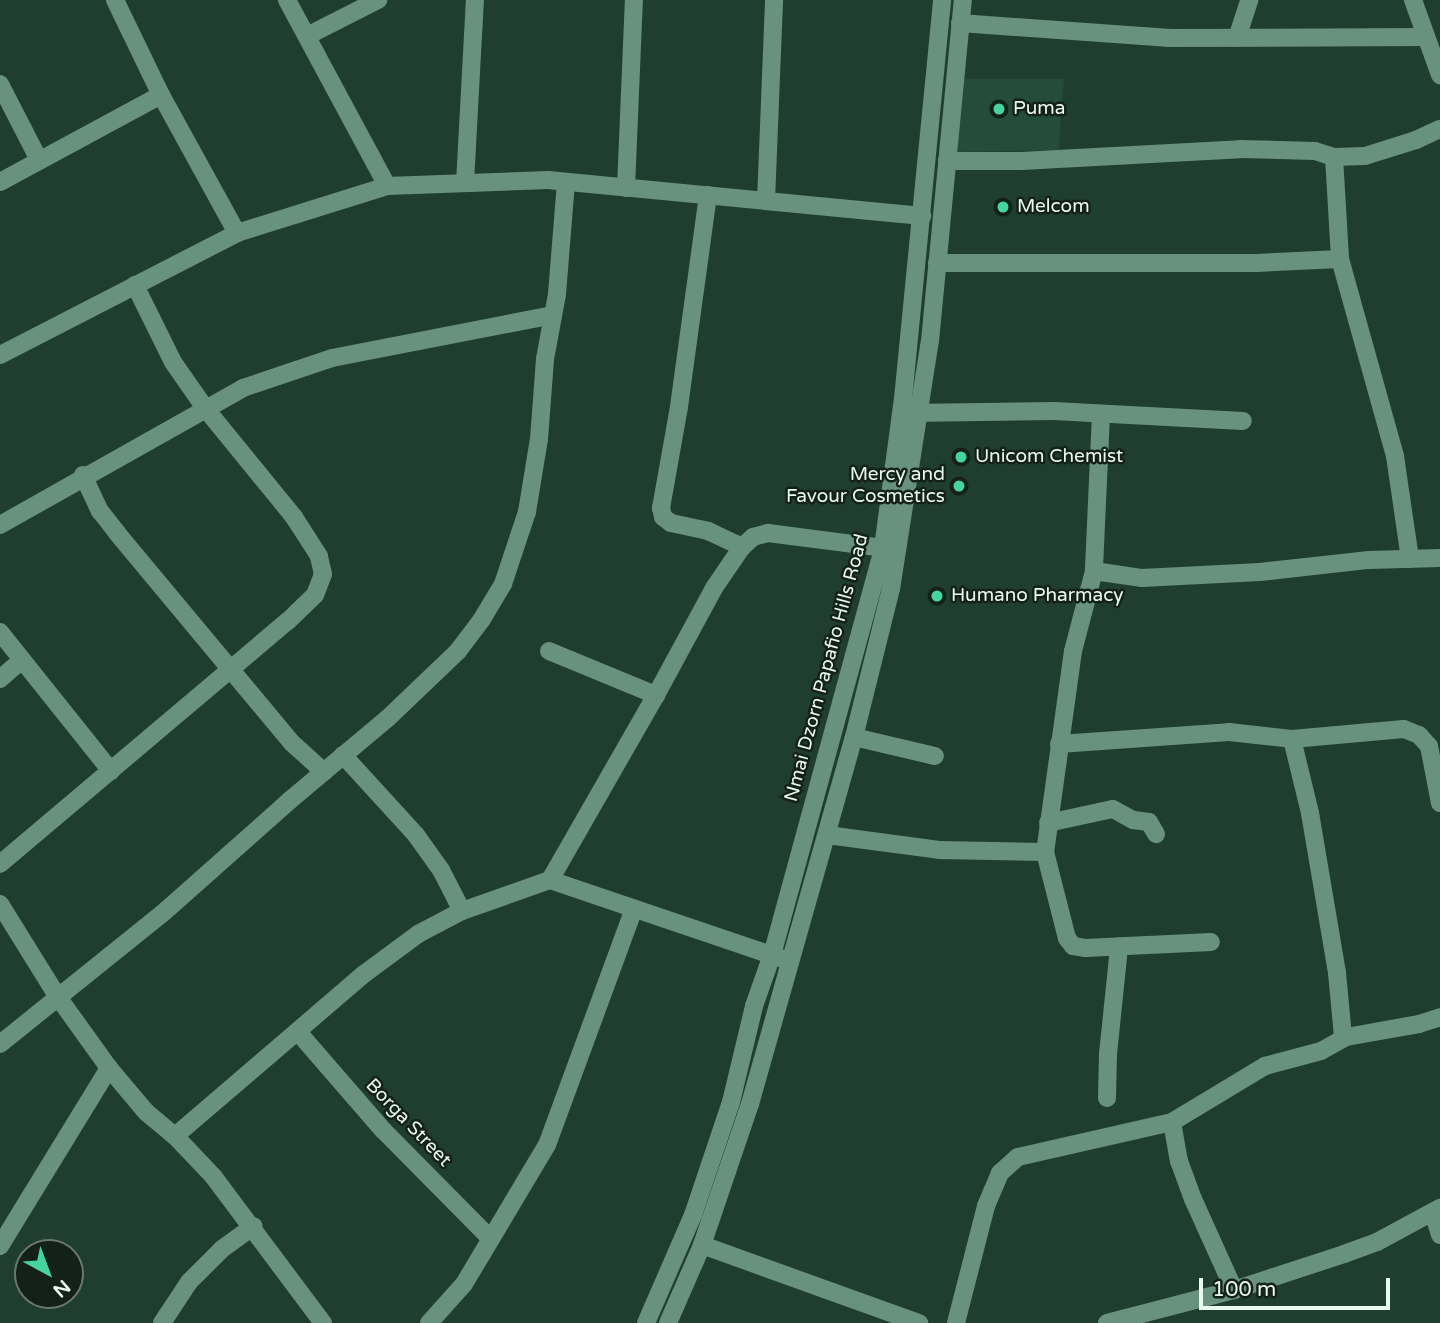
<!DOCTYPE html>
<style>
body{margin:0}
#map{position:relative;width:1440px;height:1323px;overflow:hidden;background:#203e30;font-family:"Varela Round",sans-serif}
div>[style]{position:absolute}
.built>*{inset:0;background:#244b3b}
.minor>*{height:18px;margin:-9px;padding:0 9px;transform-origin:9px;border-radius:9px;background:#69927e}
.dots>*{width:19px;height:19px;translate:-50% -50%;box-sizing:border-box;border:4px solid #14211b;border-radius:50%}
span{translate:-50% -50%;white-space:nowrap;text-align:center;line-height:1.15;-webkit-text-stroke:5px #14211b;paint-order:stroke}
.poi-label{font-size:19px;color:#e8f9f0}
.left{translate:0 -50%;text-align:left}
.right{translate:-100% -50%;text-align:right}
.street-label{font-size:19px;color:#e8f9f0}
.north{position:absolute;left:14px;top:1239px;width:70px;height:70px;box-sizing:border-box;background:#14211b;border:2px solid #697770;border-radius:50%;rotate:139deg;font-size:19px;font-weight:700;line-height:28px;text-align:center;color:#e8f9f0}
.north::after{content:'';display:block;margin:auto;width:24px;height:32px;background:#46d49e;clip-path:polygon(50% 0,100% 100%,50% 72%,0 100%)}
.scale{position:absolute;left:1199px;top:1278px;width:191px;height:32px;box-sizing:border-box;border:4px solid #e8f9f0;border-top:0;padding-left:9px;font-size:21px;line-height:24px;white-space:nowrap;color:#e8f9f0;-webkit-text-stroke:5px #14211b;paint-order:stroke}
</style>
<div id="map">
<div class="built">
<i style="clip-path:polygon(962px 79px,1064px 79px,1059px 150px,954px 152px)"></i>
</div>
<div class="minor">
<i style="left:115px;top:0;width:106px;rotate:64.2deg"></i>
<i style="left:161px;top:95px;width:158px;rotate:61.2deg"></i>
<i style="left:287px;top:0;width:211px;rotate:61.7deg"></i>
<i style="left:1413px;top:0;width:80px;rotate:70.2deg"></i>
<i style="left:960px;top:23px;width:211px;rotate:4.1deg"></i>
<i style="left:1170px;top:38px;width:256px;rotate:-0.2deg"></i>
<i style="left:307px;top:36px;width:80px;rotate:-26.9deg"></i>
<i style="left:1237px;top:38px;width:40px;rotate:-72deg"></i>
<i style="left:0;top:84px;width:85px;rotate:62.8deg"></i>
<i style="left:1334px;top:157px;width:102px;rotate:86.6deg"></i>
<i style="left:1340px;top:259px;width:205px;rotate:74.4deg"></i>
<i style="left:1395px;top:456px;width:104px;rotate:81.7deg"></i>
<i style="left:947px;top:161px;width:74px"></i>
<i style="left:1021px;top:161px;width:219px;rotate:-3.1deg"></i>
<i style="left:1240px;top:149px;width:75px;rotate:1.5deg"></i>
<i style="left:1315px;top:151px;width:20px;rotate:18deg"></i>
<i style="left:1334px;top:157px;width:31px;rotate:-2deg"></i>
<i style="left:1365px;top:156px;width:53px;rotate:-17.4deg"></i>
<i style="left:1416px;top:140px;width:26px;rotate:-25deg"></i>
<i style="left:0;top:182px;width:183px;rotate:-28.4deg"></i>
<i style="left:465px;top:183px;width:183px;rotate:-86.9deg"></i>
<i style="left:626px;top:188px;width:188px;rotate:-87.6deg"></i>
<i style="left:708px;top:195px;width:214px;rotate:97.8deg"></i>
<i style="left:679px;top:407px;width:103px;rotate:100.1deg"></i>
<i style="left:661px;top:508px;width:9px;rotate:77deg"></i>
<i style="left:663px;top:517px;width:10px;rotate:37deg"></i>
<i style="left:671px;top:523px;width:38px;rotate:12deg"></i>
<i style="left:708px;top:531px;width:38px;rotate:25deg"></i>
<i style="left:766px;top:201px;width:201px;rotate:-87.7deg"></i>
<i style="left:937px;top:263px;width:320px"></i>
<i style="left:1257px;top:263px;width:83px;rotate:-2.8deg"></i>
<i style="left:0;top:355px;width:267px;rotate:-27.2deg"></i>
<i style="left:237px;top:233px;width:157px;rotate:-17.4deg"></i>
<i style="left:387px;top:186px;width:161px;rotate:-2.1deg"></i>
<i style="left:548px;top:180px;width:376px;rotate:5.5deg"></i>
<i style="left:909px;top:413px;width:145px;rotate:-0.8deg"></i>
<i style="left:1054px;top:411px;width:189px;rotate:3deg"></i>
<i style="left:1101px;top:414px;width:157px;rotate:92.6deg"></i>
<i style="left:1094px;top:571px;width:83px;rotate:104.7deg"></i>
<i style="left:1073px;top:651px;width:203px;rotate:97.9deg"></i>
<i style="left:1045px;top:852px;width:89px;rotate:75.7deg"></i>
<i style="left:1067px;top:938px;width:10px;rotate:53deg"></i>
<i style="left:1073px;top:946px;width:12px;rotate:9deg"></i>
<i style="left:1085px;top:948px;width:126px;rotate:-2.7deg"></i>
<i style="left:83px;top:475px;width:40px;rotate:65deg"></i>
<i style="left:100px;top:511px;width:28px;rotate:52deg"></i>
<i style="left:117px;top:533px;width:273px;rotate:50.2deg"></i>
<i style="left:292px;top:743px;width:43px;rotate:42.2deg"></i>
<i style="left:0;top:525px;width:279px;rotate:-29.4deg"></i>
<i style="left:243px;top:388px;width:94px;rotate:-18.6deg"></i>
<i style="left:332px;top:358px;width:225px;rotate:-11deg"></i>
<i style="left:1094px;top:571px;width:49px;rotate:8.3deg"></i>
<i style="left:1142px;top:578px;width:118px;rotate:-2.9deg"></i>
<i style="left:1260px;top:572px;width:110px;rotate:-6.3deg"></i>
<i style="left:1369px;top:560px;width:71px;rotate:-1.6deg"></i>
<i style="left:0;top:632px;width:178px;rotate:51.4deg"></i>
<i style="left:549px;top:651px;width:116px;rotate:22.4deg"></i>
<i style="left:656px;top:695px;width:122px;rotate:-61.5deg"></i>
<i style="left:714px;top:588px;width:50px;rotate:-55.7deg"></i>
<i style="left:742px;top:547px;width:15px;rotate:-42deg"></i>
<i style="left:753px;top:537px;width:16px;rotate:-15deg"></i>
<i style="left:768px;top:533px;width:116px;rotate:7.4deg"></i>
<i style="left:0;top:679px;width:29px;rotate:-41deg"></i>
<i style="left:854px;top:737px;width:83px;rotate:13.2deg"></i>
<i style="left:1292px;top:739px;width:76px;rotate:76.3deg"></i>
<i style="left:1310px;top:813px;width:162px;rotate:80.4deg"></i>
<i style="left:1337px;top:973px;width:64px;rotate:84.6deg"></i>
<i style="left:1059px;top:744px;width:170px;rotate:-4deg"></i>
<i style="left:1229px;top:732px;width:63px;rotate:6.3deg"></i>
<i style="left:1292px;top:739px;width:112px;rotate:-5.1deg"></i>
<i style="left:1404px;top:729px;width:16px;rotate:22deg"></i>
<i style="left:1419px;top:735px;width:15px;rotate:48deg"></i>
<i style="left:1429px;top:746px;width:58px;rotate:79.1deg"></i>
<i style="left:343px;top:755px;width:108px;rotate:47.6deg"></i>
<i style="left:416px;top:835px;width:43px;rotate:54.5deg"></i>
<i style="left:441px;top:870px;width:46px;rotate:62.9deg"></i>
<i style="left:1048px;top:823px;width:66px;rotate:-12.2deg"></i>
<i style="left:1113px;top:809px;width:23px;rotate:29deg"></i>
<i style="left:1133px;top:820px;width:16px;rotate:7deg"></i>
<i style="left:1149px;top:822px;width:14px;rotate:60deg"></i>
<i style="left:827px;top:835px;width:113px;rotate:7.6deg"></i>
<i style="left:939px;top:850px;width:106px;rotate:1.1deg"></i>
<i style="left:0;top:864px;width:377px;rotate:-40.2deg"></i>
<i style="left:288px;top:621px;width:37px;rotate:-44deg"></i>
<i style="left:315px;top:595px;width:22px;rotate:-69deg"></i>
<i style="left:323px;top:574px;width:18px;rotate:-103deg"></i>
<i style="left:319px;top:556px;width:46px;rotate:-122.7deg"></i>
<i style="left:294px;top:517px;width:141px;rotate:-129.2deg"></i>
<i style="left:205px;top:408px;width:56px;rotate:-124.8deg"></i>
<i style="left:173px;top:362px;width:86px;rotate:-116.3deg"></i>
<i style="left:550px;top:880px;width:213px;rotate:-60.2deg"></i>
<i style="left:0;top:904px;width:110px;rotate:58.1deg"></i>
<i style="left:58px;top:997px;width:87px;rotate:54.3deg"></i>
<i style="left:109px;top:1068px;width:57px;rotate:49.9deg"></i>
<i style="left:146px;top:1112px;width:38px;rotate:40deg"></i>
<i style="left:175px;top:1136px;width:55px;rotate:46.5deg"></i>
<i style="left:213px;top:1176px;width:184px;rotate:53.2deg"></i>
<i style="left:298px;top:1032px;width:130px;rotate:49.1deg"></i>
<i style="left:383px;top:1130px;width:153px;rotate:45.3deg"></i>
<i style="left:0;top:1044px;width:209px;rotate:-38.8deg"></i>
<i style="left:163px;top:913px;width:169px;rotate:-41.6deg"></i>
<i style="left:289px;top:801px;width:129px;rotate:-40deg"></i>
<i style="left:388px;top:718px;width:97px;rotate:-43.7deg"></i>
<i style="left:458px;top:651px;width:40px;rotate:-53deg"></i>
<i style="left:482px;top:619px;width:41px;rotate:-59deg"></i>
<i style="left:503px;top:584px;width:76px;rotate:-71.6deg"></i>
<i style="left:527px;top:512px;width:74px;rotate:-80.7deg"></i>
<i style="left:539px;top:439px;width:80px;rotate:-85.7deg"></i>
<i style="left:545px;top:359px;width:66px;rotate:-79.5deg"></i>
<i style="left:557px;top:294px;width:112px;rotate:-85.4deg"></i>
<i style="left:1107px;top:1098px;width:44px;rotate:-88.7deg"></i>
<i style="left:1108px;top:1054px;width:108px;rotate:-84.1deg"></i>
<i style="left:1172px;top:1122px;width:40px;rotate:80deg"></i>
<i style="left:1179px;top:1161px;width:40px;rotate:69.8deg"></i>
<i style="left:1193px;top:1199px;width:100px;rotate:65.7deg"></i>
<i style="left:175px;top:1136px;width:249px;rotate:-40.6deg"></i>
<i style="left:364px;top:974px;width:67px;rotate:-36.5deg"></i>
<i style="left:418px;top:934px;width:50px;rotate:-27.6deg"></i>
<i style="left:462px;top:911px;width:93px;rotate:-19.4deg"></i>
<i style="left:550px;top:880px;width:244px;rotate:18.7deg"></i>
<i style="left:1433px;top:1212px;width:24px;rotate:73deg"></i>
<i style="left:702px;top:1245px;width:231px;rotate:19.8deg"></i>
<i style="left:0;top:1246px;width:209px;rotate:-58.5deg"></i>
<i style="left:162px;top:1323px;width:49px;rotate:-56.6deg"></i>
<i style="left:189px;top:1282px;width:47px;rotate:-45deg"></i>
<i style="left:222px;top:1249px;width:39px;rotate:-36deg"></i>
<i style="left:429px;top:1323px;width:52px;rotate:-48.1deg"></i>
<i style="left:464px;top:1284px;width:162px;rotate:-59.2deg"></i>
<i style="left:547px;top:1145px;width:252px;rotate:-69.8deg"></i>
<i style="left:646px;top:1323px;width:118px;rotate:-66.5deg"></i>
<i style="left:693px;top:1215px;width:119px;rotate:-71.4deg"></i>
<i style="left:731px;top:1102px;width:99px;rotate:-76.5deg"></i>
<i style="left:754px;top:1006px;width:54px;rotate:-70.6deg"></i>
<i style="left:772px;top:955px;width:422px;rotate:-74.7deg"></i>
<i style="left:883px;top:548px;width:150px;rotate:-82.4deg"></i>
<i style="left:903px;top:399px;width:401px;rotate:-84.4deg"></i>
<i style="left:668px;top:1323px;width:85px;rotate:-66.4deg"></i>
<i style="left:702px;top:1245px;width:149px;rotate:-71.2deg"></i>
<i style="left:750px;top:1104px;width:381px;rotate:-74.2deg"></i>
<i style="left:854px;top:737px;width:153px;rotate:-76deg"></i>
<i style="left:891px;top:589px;width:251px;rotate:-81.1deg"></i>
<i style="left:930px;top:341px;width:343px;rotate:-84.5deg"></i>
<i style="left:956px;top:1323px;width:121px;rotate:-75.6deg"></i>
<i style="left:986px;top:1206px;width:36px;rotate:-67deg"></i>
<i style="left:1000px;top:1173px;width:24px;rotate:-42deg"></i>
<i style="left:1018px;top:1157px;width:158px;rotate:-12.8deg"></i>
<i style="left:1172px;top:1122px;width:109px;rotate:-31.1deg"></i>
<i style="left:1265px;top:1066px;width:58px;rotate:-15deg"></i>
<i style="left:1321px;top:1051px;width:29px;rotate:-29deg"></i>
<i style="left:1346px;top:1037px;width:74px;rotate:-10.1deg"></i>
<i style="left:1419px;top:1024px;width:22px;rotate:-18deg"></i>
<i style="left:1107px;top:1323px;width:131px;rotate:-14.6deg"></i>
<i style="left:1234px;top:1290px;width:116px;rotate:-18.1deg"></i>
<i style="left:1344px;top:1254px;width:35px;rotate:-20deg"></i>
<i style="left:1377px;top:1242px;width:72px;rotate:-28.4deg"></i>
</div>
<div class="dots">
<i style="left:999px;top:109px;background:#46d49e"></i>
<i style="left:1003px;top:207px;background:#46d49e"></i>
<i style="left:961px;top:457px;background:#46d49e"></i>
<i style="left:959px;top:486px;background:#46d49e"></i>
<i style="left:937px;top:596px;background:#46d49e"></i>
</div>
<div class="poi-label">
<span class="left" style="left:1013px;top:109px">Puma</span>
<span class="left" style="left:1017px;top:207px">Melcom</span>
<span class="left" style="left:975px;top:457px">Unicom Chemist</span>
<span class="right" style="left:945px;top:486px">Mercy and<br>Favour Cosmetics</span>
<span class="left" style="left:951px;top:596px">Humano Pharmacy</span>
</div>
<div class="street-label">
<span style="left:827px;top:668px;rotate:-75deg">Nmai Dzorn Papafio Hills Road</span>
<span style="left:408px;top:1123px;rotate:46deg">Borga Street</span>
</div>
<div class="north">N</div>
<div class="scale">100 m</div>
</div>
